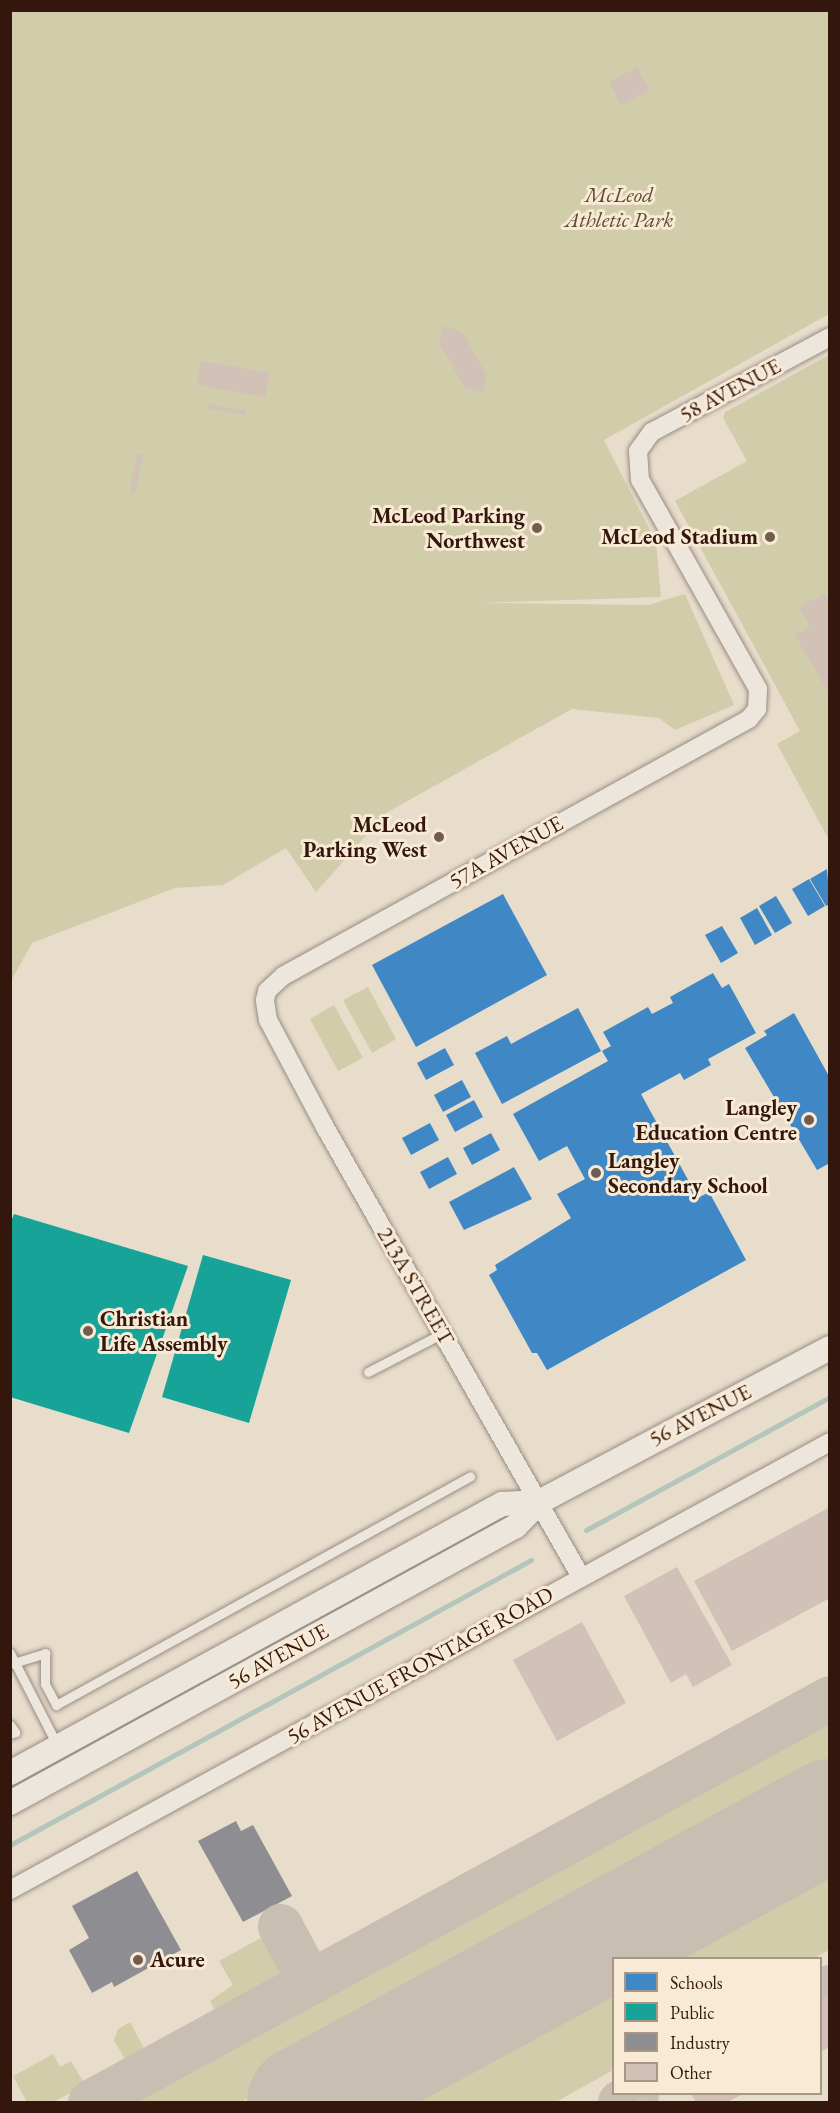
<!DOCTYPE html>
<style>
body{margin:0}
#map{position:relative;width:840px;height:2113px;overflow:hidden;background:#e8dccb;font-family:"EB Garamond",serif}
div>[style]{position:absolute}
.green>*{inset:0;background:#d1cdab}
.schools>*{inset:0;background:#3f88c5}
.public>*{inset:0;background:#17a398}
.industry>*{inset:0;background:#8d8d92}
.stream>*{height:5px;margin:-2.5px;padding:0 2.5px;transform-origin:2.5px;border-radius:2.5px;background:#b3c6bb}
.taxiway>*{height:45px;margin:-22.5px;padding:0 22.5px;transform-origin:22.5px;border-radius:22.5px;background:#c8beb2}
.runway>*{height:112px;margin:-56px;padding:0 56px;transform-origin:56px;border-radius:56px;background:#c8beb2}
.building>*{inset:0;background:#d1c1b6}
.roads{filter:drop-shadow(0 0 2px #988d82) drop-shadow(0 0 2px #988d82)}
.lane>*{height:9px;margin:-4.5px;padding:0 4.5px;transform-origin:4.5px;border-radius:4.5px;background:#ece6dd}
.street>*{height:18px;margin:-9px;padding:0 9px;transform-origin:9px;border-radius:9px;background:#ece6dd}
.secondary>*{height:24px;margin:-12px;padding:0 12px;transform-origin:12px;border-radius:12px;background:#ece6dd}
.dots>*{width:16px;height:16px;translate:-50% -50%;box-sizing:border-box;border:3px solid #f8ead5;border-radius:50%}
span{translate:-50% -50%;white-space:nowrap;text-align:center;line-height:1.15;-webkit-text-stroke:6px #f8ead5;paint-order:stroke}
.park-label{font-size:22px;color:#5d4a34;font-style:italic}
.street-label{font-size:22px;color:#33170d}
.poi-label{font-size:22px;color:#33170d;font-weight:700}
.right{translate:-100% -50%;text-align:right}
.left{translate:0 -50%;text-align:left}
.frame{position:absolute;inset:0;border:12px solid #33170d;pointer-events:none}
.legend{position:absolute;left:612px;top:1957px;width:210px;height:138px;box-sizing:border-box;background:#f8ead5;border:2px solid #a99685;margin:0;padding:8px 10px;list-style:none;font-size:18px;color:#33170d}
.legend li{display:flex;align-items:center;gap:12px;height:30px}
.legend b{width:30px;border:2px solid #a99685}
</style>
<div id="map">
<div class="green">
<i style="clip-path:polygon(11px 11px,829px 11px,829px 314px,604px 440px,656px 542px,661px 597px,479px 603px,648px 605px,685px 594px,734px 705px,675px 730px,659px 718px,572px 709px,386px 813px,316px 892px,286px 848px,223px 885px,175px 888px,32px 943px,11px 981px)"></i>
<i style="clip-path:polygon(829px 355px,829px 840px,777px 744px,800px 731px,675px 501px,747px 461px,723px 418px,725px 412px)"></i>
<i style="clip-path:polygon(368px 987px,396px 1039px,372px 1053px,343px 1000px)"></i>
<i style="clip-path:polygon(334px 1005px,363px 1058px,338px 1071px,310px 1019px)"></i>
<i style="clip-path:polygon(829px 1708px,829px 1781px,241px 2102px,107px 2102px)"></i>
<i style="clip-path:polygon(829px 1848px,829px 1950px,814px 1958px,627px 1958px)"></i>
<i style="clip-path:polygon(266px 1935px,277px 1937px,295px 1971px,217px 2014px,210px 2001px,233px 1985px,219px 1961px)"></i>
<i style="clip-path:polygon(613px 1966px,613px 2070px,556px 2102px,363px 2102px)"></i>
<i style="clip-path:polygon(130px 2022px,146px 2052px,127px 2063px,114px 2040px,118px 2029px)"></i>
<i style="clip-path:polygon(53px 2054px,60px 2067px,71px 2061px,85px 2085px,53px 2102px,27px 2102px,13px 2076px)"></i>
</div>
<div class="schools">
<i style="clip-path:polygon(827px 869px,830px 904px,826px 906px,810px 879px)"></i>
<i style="clip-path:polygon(809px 879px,825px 906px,808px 916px,792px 889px)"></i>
<i style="clip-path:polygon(503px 894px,547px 975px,416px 1047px,372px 965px)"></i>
<i style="clip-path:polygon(776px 896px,792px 923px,775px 933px,759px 906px)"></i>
<i style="clip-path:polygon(757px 908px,772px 935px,755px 945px,740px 918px)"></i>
<i style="clip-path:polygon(722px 926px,738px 953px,721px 963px,705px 935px)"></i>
<i style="clip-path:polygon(713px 973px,722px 988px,729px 984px,756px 1033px,708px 1059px,711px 1065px,684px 1080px,680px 1073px,641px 1094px,698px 1198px,709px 1192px,746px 1260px,547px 1370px,537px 1353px,532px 1353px,489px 1275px,497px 1270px,495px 1265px,571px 1218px,557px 1194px,585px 1179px,567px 1146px,539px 1161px,513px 1114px,608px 1061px,602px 1051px,611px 1046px,603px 1032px,648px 1007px,652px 1014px,673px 1003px,670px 997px)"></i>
<i style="clip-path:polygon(578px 1008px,601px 1051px,502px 1104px,475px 1053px,507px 1036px,511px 1044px)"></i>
<i style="clip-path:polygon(794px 1013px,830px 1078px,830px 1163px,817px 1170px,745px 1048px,767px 1035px,764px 1031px)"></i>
<i style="clip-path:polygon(445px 1048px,454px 1065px,426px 1080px,417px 1063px)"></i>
<i style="clip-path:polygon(462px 1080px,471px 1097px,443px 1112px,434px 1095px)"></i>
<i style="clip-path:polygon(474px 1100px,483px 1117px,455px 1132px,446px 1115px)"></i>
<i style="clip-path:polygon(430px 1123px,439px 1140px,411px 1155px,402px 1138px)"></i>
<i style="clip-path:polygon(491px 1133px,500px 1150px,472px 1165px,463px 1148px)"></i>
<i style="clip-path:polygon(448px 1157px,457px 1174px,429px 1189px,420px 1172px)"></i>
<i style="clip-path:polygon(514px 1167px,532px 1199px,464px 1230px,449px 1202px)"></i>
</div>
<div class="public">
<i style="clip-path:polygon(14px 1214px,188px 1266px,129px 1433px,10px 1397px,10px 1224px)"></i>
<i style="clip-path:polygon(203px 1255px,291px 1280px,249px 1423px,162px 1397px)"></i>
</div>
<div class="industry">
<i style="clip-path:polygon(236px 1821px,241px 1831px,253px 1825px,292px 1896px,243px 1922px,198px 1841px)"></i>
<i style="clip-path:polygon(137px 1871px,181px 1950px,114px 1987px,112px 1982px,92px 1993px,69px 1950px,89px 1938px,72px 1906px)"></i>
</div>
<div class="stream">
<i style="left:586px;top:1530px;width:278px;rotate:-28.6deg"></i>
<i style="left:10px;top:1845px;width:594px;rotate:-28.68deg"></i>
</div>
<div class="taxiway">
<i style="left:280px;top:1926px;width:64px;rotate:61.8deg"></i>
<i style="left:820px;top:1992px;width:11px;rotate:-27deg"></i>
<i style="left:90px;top:2102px;width:843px;rotate:-28.63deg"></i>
<i style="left:620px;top:2102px;width:18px;rotate:-27deg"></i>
</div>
<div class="runway">
<i style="left:303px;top:2102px;width:600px;rotate:-28.57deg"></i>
</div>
<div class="building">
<i style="clip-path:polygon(637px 67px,650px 90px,621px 105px,609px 83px)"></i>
<i style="clip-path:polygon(444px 326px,462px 332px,487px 375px,482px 393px,465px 388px,439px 343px)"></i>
<i style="clip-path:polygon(201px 361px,270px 373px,265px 397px,197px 385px)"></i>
<i style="clip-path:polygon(207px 404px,246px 411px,245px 415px,207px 408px)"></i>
<i style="clip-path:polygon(137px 454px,143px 455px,135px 493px,130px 491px)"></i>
<i style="clip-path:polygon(824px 593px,830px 603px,830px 695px,795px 635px,810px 627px,799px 608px)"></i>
<i style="clip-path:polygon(830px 1507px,830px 1598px,732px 1651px,694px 1581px)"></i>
<i style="clip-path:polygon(677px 1567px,732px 1665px,693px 1687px,686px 1674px,671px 1683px,624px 1596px)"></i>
<i style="clip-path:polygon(582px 1622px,626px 1703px,557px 1741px,513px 1660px)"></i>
<i style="clip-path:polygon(830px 1995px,830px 2047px,820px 2052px,820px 2000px)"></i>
<i style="clip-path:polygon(691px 2094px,743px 2094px,727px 2102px,696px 2102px)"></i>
<i style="clip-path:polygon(646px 2095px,649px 2102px,632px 2102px)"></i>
</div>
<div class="roads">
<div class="lane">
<i style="left:368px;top:1372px;width:85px;rotate:-27.5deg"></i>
<i style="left:10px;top:1653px;width:106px;rotate:62.9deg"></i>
<i style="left:10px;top:1664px;width:37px;rotate:-17deg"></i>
<i style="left:45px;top:1653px;width:31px;rotate:90deg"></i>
<i style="left:45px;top:1684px;width:24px;rotate:62deg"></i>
<i style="left:56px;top:1705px;width:473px;rotate:-28.9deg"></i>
<i style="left:10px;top:1725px;width:9px;rotate:54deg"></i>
<i style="left:15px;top:1732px;width:5px;rotate:158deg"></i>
</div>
<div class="street">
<i style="left:581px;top:1577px;width:518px;rotate:-119.64deg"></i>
<i style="left:325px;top:1127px;width:121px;rotate:-118deg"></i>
<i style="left:268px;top:1020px;width:20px;rotate:-99deg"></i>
<i style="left:265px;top:1000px;width:9px;rotate:-77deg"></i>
<i style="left:267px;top:991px;width:22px;rotate:-43deg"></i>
<i style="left:283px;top:976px;width:532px;rotate:-28.88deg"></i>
<i style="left:749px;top:719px;width:13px;rotate:-51deg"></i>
<i style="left:757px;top:709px;width:20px;rotate:-87deg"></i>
<i style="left:758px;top:689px;width:240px;rotate:-119.4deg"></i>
<i style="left:640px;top:480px;width:29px;rotate:-94deg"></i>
<i style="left:638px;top:451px;width:24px;rotate:-54deg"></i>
<i style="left:652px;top:432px;width:202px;rotate:-28.1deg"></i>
<i style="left:10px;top:1890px;width:934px;rotate:-28.65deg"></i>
</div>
<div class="secondary">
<i style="left:10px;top:1773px;width:561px;rotate:-28.67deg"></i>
<i style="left:502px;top:1504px;width:37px;rotate:-3deg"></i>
<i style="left:10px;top:1803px;width:577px;rotate:-28.7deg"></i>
<i style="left:516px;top:1526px;width:33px;rotate:-46deg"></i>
<i style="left:539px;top:1502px;width:329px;rotate:-27.9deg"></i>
</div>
</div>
<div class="dots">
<i style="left:537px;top:528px;background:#725c50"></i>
<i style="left:770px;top:537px;background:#725c50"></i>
<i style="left:439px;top:837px;background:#725c50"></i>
<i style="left:809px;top:1120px;background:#725c50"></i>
<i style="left:596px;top:1173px;background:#725c50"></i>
<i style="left:88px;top:1331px;background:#725c50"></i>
<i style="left:138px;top:1960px;background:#725c50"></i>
</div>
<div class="park-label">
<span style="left:619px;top:207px">McLeod<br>Athletic Park</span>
</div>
<div class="street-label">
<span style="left:730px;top:390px;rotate:-28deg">58 AVENUE</span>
<span style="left:506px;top:852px;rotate:-29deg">57A AVENUE</span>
<span style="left:416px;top:1286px;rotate:60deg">213A STREET</span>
<span style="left:700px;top:1415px;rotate:-27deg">56 AVENUE</span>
<span style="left:278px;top:1656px;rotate:-29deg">56 AVENUE</span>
<span style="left:420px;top:1665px;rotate:-29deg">56 AVENUE FRONTAGE ROAD</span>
</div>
<div class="poi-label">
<span class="right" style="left:525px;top:528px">McLeod Parking<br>Northwest</span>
<span class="right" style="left:758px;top:537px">McLeod Stadium</span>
<span class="right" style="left:427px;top:837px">McLeod<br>Parking West</span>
<span class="right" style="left:797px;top:1120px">Langley<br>Education Centre</span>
<span class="left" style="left:608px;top:1173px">Langley<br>Secondary School</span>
<span class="left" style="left:100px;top:1331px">Christian<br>Life Assembly</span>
<span class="left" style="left:150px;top:1960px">Acure</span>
</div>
<div class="frame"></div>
<ul class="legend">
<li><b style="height:16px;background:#3f88c5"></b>Schools</li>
<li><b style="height:16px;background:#17a398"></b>Public</li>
<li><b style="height:16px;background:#8d8d92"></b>Industry</li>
<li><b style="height:16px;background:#d1c1b6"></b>Other</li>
</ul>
</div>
